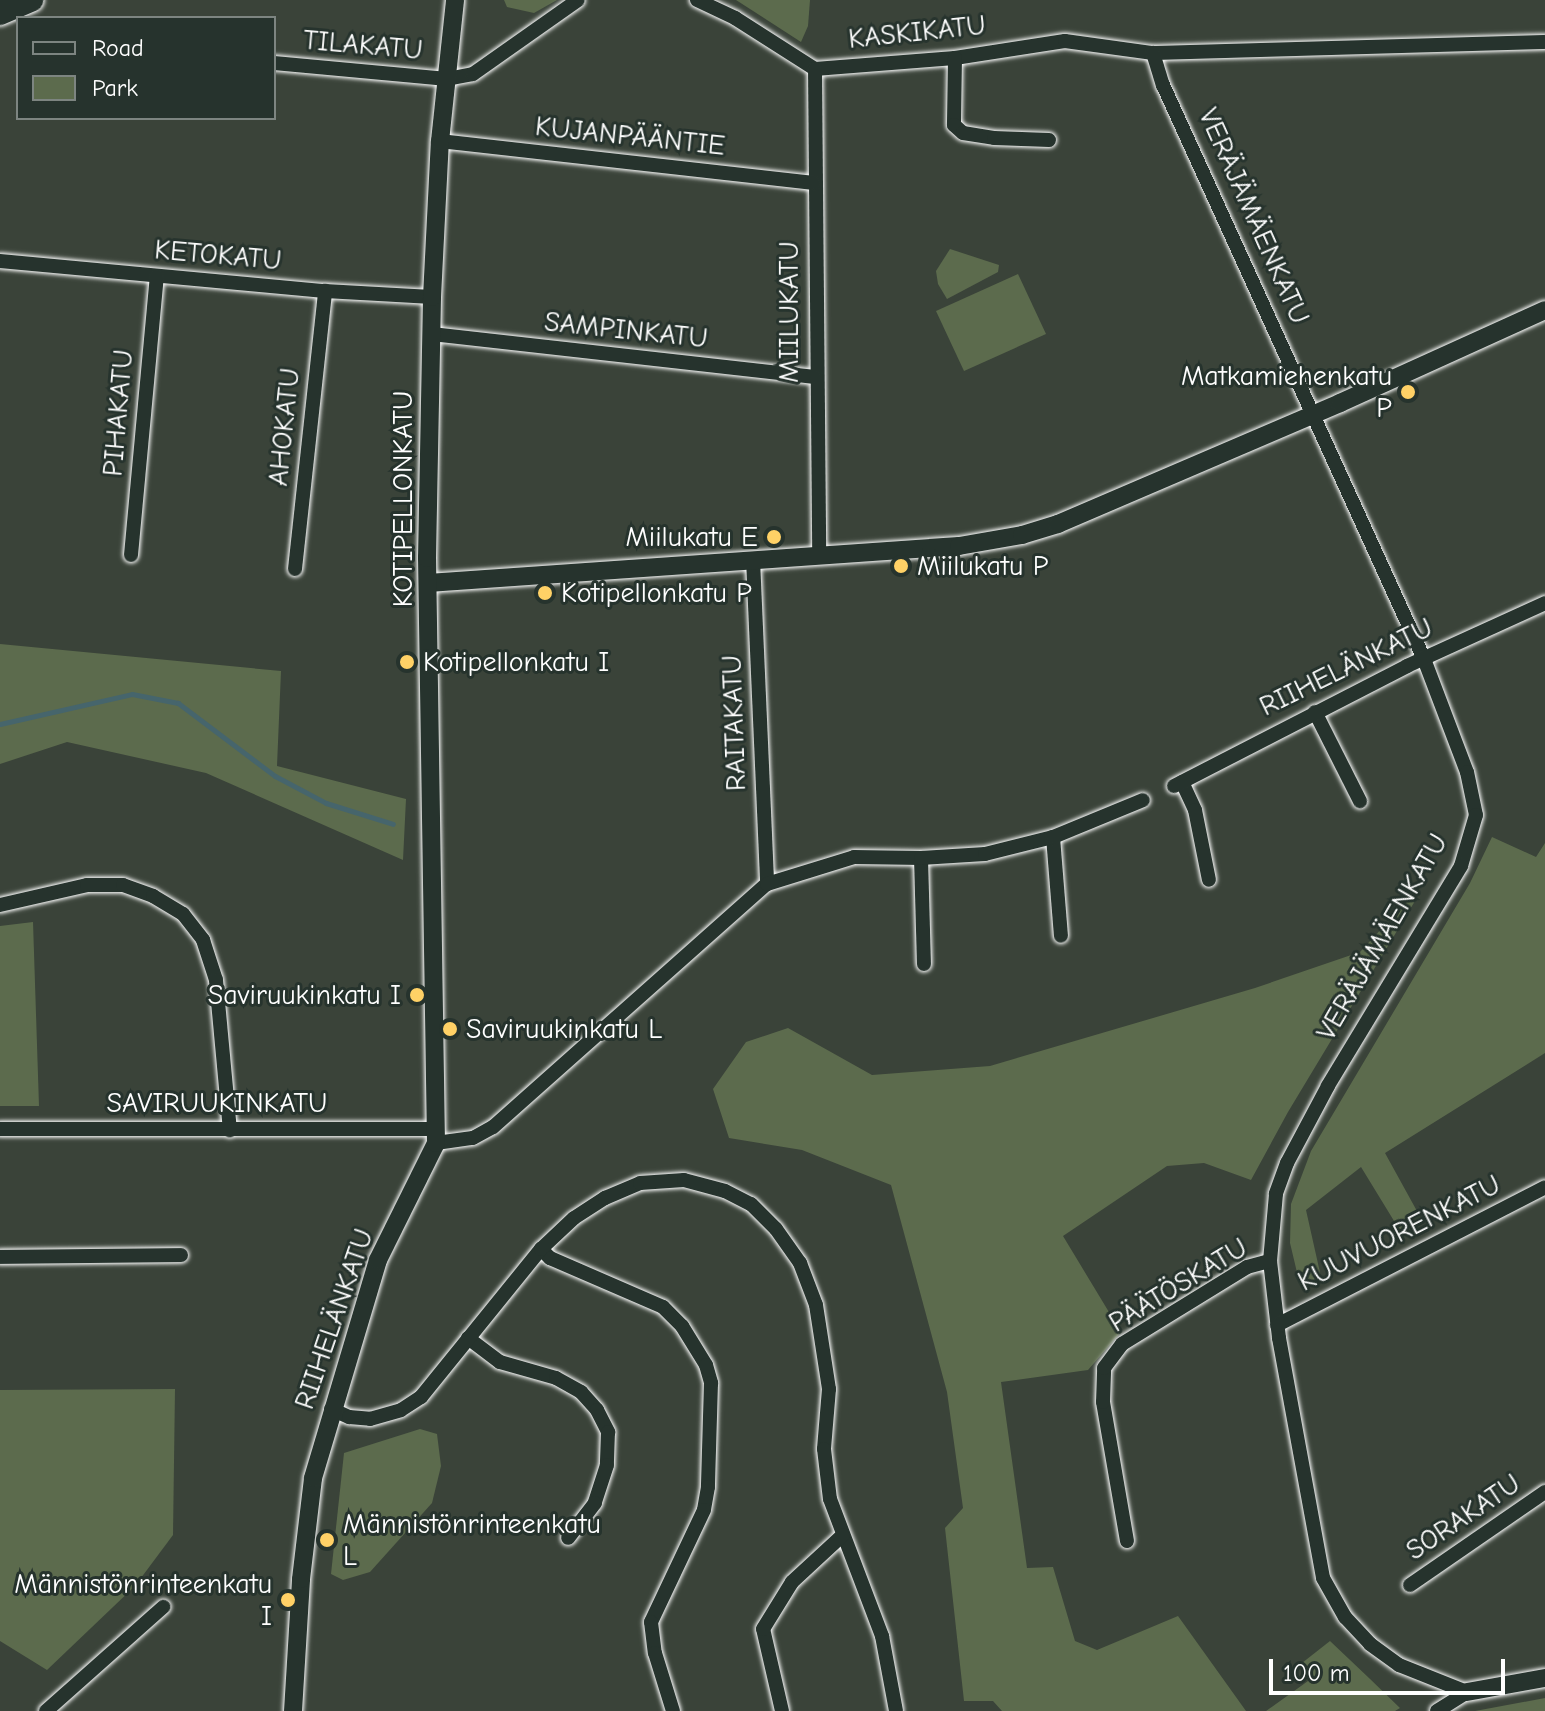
<!DOCTYPE html>
<meta charset="utf-8">
<style>
body{margin:0}
#map{position:relative;width:1545px;height:1711px;overflow:hidden;background:#3a4339;font-family:"Comic Neue",sans-serif}
div>[style]{position:absolute}
.green>*{inset:0;background:#5c6b4d}
.stream>*{height:5px;margin:-2.5px;padding:0 2.5px;transform-origin:2.5px;border-radius:2.5px;background:#46656c}
.roads{filter:drop-shadow(0 0 2px #fff) drop-shadow(0 0 2px #fff)}
.minor>*{height:14px;margin:-7px;padding:0 7px;transform-origin:7px;border-radius:7px;background:#26332d}
.tertiary>*{height:18px;margin:-9px;padding:0 9px;transform-origin:9px;border-radius:9px;background:#26332d}
.primary>*{height:24px;margin:-12px;padding:0 12px;transform-origin:12px;border-radius:12px;background:#26332d}
.dots>*{width:22px;height:22px;translate:-50% -50%;box-sizing:border-box;border:4px solid #26332d;border-radius:50%}
span{translate:-50% -50%;white-space:nowrap;text-align:center;line-height:1.15;-webkit-text-stroke:6px #26332d;paint-order:stroke}
.street-label{font-size:28px;color:#fff}
.poi-label{font-size:28px;color:#fff}
.right{translate:-100% -50%;text-align:right}
.left{translate:0 -50%;text-align:left}
.legend{position:absolute;left:16px;top:16px;width:260px;height:104px;box-sizing:border-box;background:#26332d;border:2px solid #7d8581;margin:0;padding:10px 14px;list-style:none;font-size:24px;color:#fff}
.legend li{display:flex;align-items:center;gap:16px;height:40px}
.legend b{width:40px;border:2px solid #7d8581}
.scale{position:absolute;left:1269px;top:1659px;width:236px;height:36px;box-sizing:border-box;border:4px solid #fff;border-top:0;padding-left:10px;font-size:24px;line-height:28px;white-space:nowrap;color:#fff;-webkit-text-stroke:6px #26332d;paint-order:stroke}
</style>
<div id="map">
<div class="green">
<i style="clip-path:polygon(504px 0,557px 0,534px 13px,507px 7px)"></i>
<i style="clip-path:polygon(736px 0,810px 0,808px 26px,801px 42px)"></i>
<i style="clip-path:polygon(950px 249px,999px 265px,998px 272px,947px 299px,938px 284px,936px 271px)"></i>
<i style="clip-path:polygon(1018px 274px,1046px 334px,964px 371px,936px 311px)"></i>
<i style="clip-path:polygon(0 644px,281px 671px,277px 766px,406px 799px,403px 860px,206px 773px,67px 742px,0 764px)"></i>
<i style="clip-path:polygon(1492px 837px,1536px 857px,1545px 843px,1545px 1053px,1385px 1153px,1423px 1222px,1402px 1234px,1361px 1167px,1306px 1210px,1321px 1277px,1300px 1285px,1290px 1243px,1291px 1204px,1311px 1151px,1470px 883px)"></i>
<i style="clip-path:polygon(1407px 901px,1415px 901px,1288px 1112px,1251px 1180px,1204px 1163px,1167px 1166px,1063px 1236px,1121px 1332px,1088px 1370px,1001px 1382px,1027px 1568px,1053px 1567px,1075px 1641px,1097px 1650px,1178px 1616px,1246px 1711px,1002px 1711px,993px 1701px,964px 1701px,945px 1528px,963px 1508px,947px 1392px,891px 1185px,802px 1150px,729px 1138px,713px 1089px,746px 1042px,788px 1028px,872px 1075px,990px 1066px,1255px 988px,1360px 952px)"></i>
<i style="clip-path:polygon(33px 922px,39px 1106px,0 1106px,0 926px)"></i>
<i style="clip-path:polygon(175px 1389px,173px 1535px,135px 1586px,47px 1670px,0 1641px,0 1390px)"></i>
<i style="clip-path:polygon(420px 1429px,437px 1434px,441px 1466px,432px 1503px,370px 1572px,343px 1580px,331px 1574px,344px 1453px)"></i>
<i style="clip-path:polygon(1330px 1641px,1369px 1678px,1400px 1708px,1395px 1711px,1266px 1711px,1308px 1681px,1302px 1663px)"></i>
<i style="clip-path:polygon(1545px 1698px,1545px 1711px,1475px 1711px)"></i>
</div>
<div class="stream">
<i style="left:0;top:724px;width:135px;rotate:-12.8deg"></i>
<i style="left:132px;top:694px;width:47px;rotate:11.1deg"></i>
<i style="left:178px;top:703px;width:121px;rotate:37deg"></i>
<i style="left:275px;top:776px;width:58px;rotate:27.9deg"></i>
<i style="left:326px;top:803px;width:70px;rotate:17.4deg"></i>
</div>
<div class="roads">
<div class="minor">
<i style="left:697px;top:0;width:42px;rotate:25.3deg"></i>
<i style="left:735px;top:18px;width:95px;rotate:32.5deg"></i>
<i style="left:815px;top:69px;width:140px;rotate:-4.5deg"></i>
<i style="left:955px;top:58px;width:111px;rotate:-8.8deg"></i>
<i style="left:1065px;top:41px;width:89px;rotate:7.8deg"></i>
<i style="left:1153px;top:53px;width:392px;rotate:-1.6deg"></i>
<i style="left:1153px;top:53px;width:34px;rotate:73deg"></i>
<i style="left:1163px;top:85px;width:631px;rotate:65.55deg"></i>
<i style="left:1424px;top:659px;width:121px;rotate:69.2deg"></i>
<i style="left:1467px;top:772px;width:44px;rotate:78.2deg"></i>
<i style="left:1476px;top:815px;width:53px;rotate:106.4deg"></i>
<i style="left:1461px;top:866px;width:257px;rotate:121.2deg"></i>
<i style="left:1328px;top:1086px;width:87px;rotate:118deg"></i>
<i style="left:1287px;top:1163px;width:33px;rotate:110deg"></i>
<i style="left:1276px;top:1194px;width:67px;rotate:95.1deg"></i>
<i style="left:1270px;top:1261px;width:78px;rotate:83.3deg"></i>
<i style="left:1279px;top:1338px;width:244px;rotate:79.6deg"></i>
<i style="left:1323px;top:1578px;width:45px;rotate:60.6deg"></i>
<i style="left:1345px;top:1617px;width:37px;rotate:47deg"></i>
<i style="left:1370px;top:1644px;width:36px;rotate:36deg"></i>
<i style="left:1399px;top:1665px;width:73px;rotate:21.7deg"></i>
<i style="left:955px;top:58px;width:67px;rotate:90.9deg"></i>
<i style="left:954px;top:125px;width:12px;rotate:42deg"></i>
<i style="left:963px;top:133px;width:31px;rotate:9deg"></i>
<i style="left:994px;top:138px;width:55px;rotate:2.1deg"></i>
<i style="left:274px;top:63px;width:174px;rotate:5.3deg"></i>
<i style="left:447px;top:79px;width:26px;rotate:-11deg"></i>
<i style="left:473px;top:74px;width:128px;rotate:-35.2deg"></i>
<i style="left:815px;top:69px;width:486px;rotate:89.5deg"></i>
<i style="left:440px;top:141px;width:376px;rotate:6.4deg"></i>
<i style="left:0;top:261px;width:326px;rotate:5.3deg"></i>
<i style="left:325px;top:291px;width:107px;rotate:3.2deg"></i>
<i style="left:432px;top:334px;width:385px;rotate:6.4deg"></i>
<i style="left:131px;top:555px;width:280px;rotate:-84.7deg"></i>
<i style="left:753px;top:559px;width:325px;rotate:87.5deg"></i>
<i style="left:295px;top:569px;width:280px;rotate:-83.8deg"></i>
<i style="left:1315px;top:712px;width:100px;rotate:63.2deg"></i>
<i style="left:1182px;top:782px;width:31px;rotate:65deg"></i>
<i style="left:1195px;top:810px;width:71px;rotate:78.7deg"></i>
<i style="left:1174px;top:786px;width:262px;rotate:-27.2deg"></i>
<i style="left:1407px;top:666px;width:152px;rotate:-24.5deg"></i>
<i style="left:1053px;top:837px;width:99px;rotate:85.4deg"></i>
<i style="left:921px;top:858px;width:106px;rotate:88.4deg"></i>
<i style="left:0;top:905px;width:89px;rotate:-12.9deg"></i>
<i style="left:87px;top:885px;width:36px"></i>
<i style="left:123px;top:885px;width:32px;rotate:20deg"></i>
<i style="left:153px;top:896px;width:35px;rotate:31deg"></i>
<i style="left:183px;top:914px;width:33px;rotate:52deg"></i>
<i style="left:203px;top:940px;width:42px;rotate:72deg"></i>
<i style="left:216px;top:980px;width:151px;rotate:84.7deg"></i>
<i style="left:0;top:1129px;width:435px"></i>
<i style="left:436px;top:1143px;width:37px;rotate:-8deg"></i>
<i style="left:473px;top:1138px;width:23px;rotate:-29deg"></i>
<i style="left:493px;top:1127px;width:366px;rotate:-41.6deg"></i>
<i style="left:767px;top:884px;width:91px;rotate:-17.2deg"></i>
<i style="left:854px;top:857px;width:67px;rotate:0.9deg"></i>
<i style="left:921px;top:858px;width:64px;rotate:-3.6deg"></i>
<i style="left:985px;top:854px;width:70px;rotate:-14deg"></i>
<i style="left:1053px;top:837px;width:97px;rotate:-22.3deg"></i>
<i style="left:541px;top:1249px;width:13px;rotate:45deg"></i>
<i style="left:550px;top:1258px;width:123px;rotate:23.4deg"></i>
<i style="left:663px;top:1307px;width:27px;rotate:45deg"></i>
<i style="left:682px;top:1326px;width:46px;rotate:58.4deg"></i>
<i style="left:706px;top:1365px;width:19px;rotate:74deg"></i>
<i style="left:711px;top:1383px;width:104px;rotate:91.7deg"></i>
<i style="left:708px;top:1487px;width:23px;rotate:100deg"></i>
<i style="left:704px;top:1510px;width:124px;rotate:115.3deg"></i>
<i style="left:651px;top:1622px;width:31px;rotate:83deg"></i>
<i style="left:655px;top:1653px;width:61px;rotate:72.8deg"></i>
<i style="left:0;top:1257px;width:181px;rotate:-0.6deg"></i>
<i style="left:1277px;top:1325px;width:301px;rotate:-27.2deg"></i>
<i style="left:468px;top:1338px;width:40px;rotate:37deg"></i>
<i style="left:500px;top:1362px;width:58px;rotate:15.9deg"></i>
<i style="left:556px;top:1378px;width:29px;rotate:29deg"></i>
<i style="left:581px;top:1392px;width:24px;rotate:48deg"></i>
<i style="left:597px;top:1410px;width:25px;rotate:63deg"></i>
<i style="left:608px;top:1432px;width:33px;rotate:92deg"></i>
<i style="left:607px;top:1465px;width:40px;rotate:108deg"></i>
<i style="left:595px;top:1503px;width:44px;rotate:127.6deg"></i>
<i style="left:331px;top:1409px;width:20px;rotate:24deg"></i>
<i style="left:349px;top:1417px;width:21px;rotate:5deg"></i>
<i style="left:370px;top:1419px;width:32px;rotate:-16deg"></i>
<i style="left:401px;top:1410px;width:24px;rotate:-33deg"></i>
<i style="left:421px;top:1397px;width:191px;rotate:-51deg"></i>
<i style="left:541px;top:1249px;width:45px;rotate:-43.2deg"></i>
<i style="left:574px;top:1218px;width:37px;rotate:-33deg"></i>
<i style="left:605px;top:1198px;width:38px;rotate:-23deg"></i>
<i style="left:640px;top:1183px;width:44px;rotate:-3.9deg"></i>
<i style="left:684px;top:1180px;width:42px;rotate:15deg"></i>
<i style="left:725px;top:1191px;width:29px;rotate:27deg"></i>
<i style="left:751px;top:1204px;width:35px;rotate:45deg"></i>
<i style="left:776px;top:1229px;width:42px;rotate:54.8deg"></i>
<i style="left:800px;top:1263px;width:45px;rotate:69.1deg"></i>
<i style="left:816px;top:1305px;width:85px;rotate:81.2deg"></i>
<i style="left:829px;top:1389px;width:60px;rotate:94.8deg"></i>
<i style="left:824px;top:1449px;width:50px;rotate:83.2deg"></i>
<i style="left:830px;top:1499px;width:147px;rotate:69.2deg"></i>
<i style="left:882px;top:1636px;width:76px;rotate:79.4deg"></i>
<i style="left:1127px;top:1541px;width:141px;rotate:-99.8deg"></i>
<i style="left:1103px;top:1402px;width:34px;rotate:-88deg"></i>
<i style="left:1104px;top:1368px;width:30px;rotate:-53deg"></i>
<i style="left:1122px;top:1344px;width:147px;rotate:-31.6deg"></i>
<i style="left:1247px;top:1267px;width:24px;rotate:-15deg"></i>
<i style="left:1410px;top:1585px;width:164px;rotate:-34.6deg"></i>
<i style="left:46px;top:1711px;width:157px;rotate:-41.6deg"></i>
<i style="left:782px;top:1711px;width:84px;rotate:-103deg"></i>
<i style="left:763px;top:1629px;width:55px;rotate:-58.3deg"></i>
<i style="left:792px;top:1582px;width:69px;rotate:-42.7deg"></i>
<i style="left:1437px;top:1711px;width:36px;rotate:-32deg"></i>
</div>
<div class="tertiary">
<i style="left:428px;top:583px;width:532px;rotate:-3.99deg"></i>
<i style="left:959px;top:546px;width:64px;rotate:-9.9deg"></i>
<i style="left:1022px;top:535px;width:38px;rotate:-17deg"></i>
<i style="left:1058px;top:524px;width:307px;rotate:-23.2deg"></i>
<i style="left:1340px;top:403px;width:225px;rotate:-24.4deg"></i>
<i style="left:1467px;top:1692px;width:79px;rotate:-10.2deg"></i>
<i style="left:293px;top:1711px;width:132px;rotate:-86.5deg"></i>
<i style="left:301px;top:1579px;width:102px;rotate:-83.2deg"></i>
<i style="left:313px;top:1478px;width:227px;rotate:-73.4deg"></i>
<i style="left:378px;top:1260px;width:131px;rotate:-63.6deg"></i>
<i style="left:436px;top:1143px;width:585px;rotate:-90.88deg"></i>
<i style="left:427px;top:558px;width:261px;rotate:-88.9deg"></i>
<i style="left:432px;top:297px;width:156px;rotate:-87.1deg"></i>
<i style="left:440px;top:141px;width:142px;rotate:-83.9deg"></i>
</div>
<div class="primary">
<i style="left:0;top:13px;width:34px;rotate:-23deg"></i>
</div>
</div>
<div class="dots">
<i style="left:1408px;top:392px;background:#ffd166"></i>
<i style="left:774px;top:537px;background:#ffd166"></i>
<i style="left:901px;top:566px;background:#ffd166"></i>
<i style="left:545px;top:593px;background:#ffd166"></i>
<i style="left:407px;top:662px;background:#ffd166"></i>
<i style="left:417px;top:995px;background:#ffd166"></i>
<i style="left:450px;top:1029px;background:#ffd166"></i>
<i style="left:327px;top:1540px;background:#ffd166"></i>
<i style="left:288px;top:1600px;background:#ffd166"></i>
</div>
<div class="street-label">
<span style="left:917px;top:32px;rotate:-6deg">KASKIKATU</span>
<span style="left:363px;top:45px;rotate:5deg">TILAKATU</span>
<span style="left:630px;top:136px;rotate:6deg">KUJANPÄÄNTIE</span>
<span style="left:1254px;top:216px;rotate:66deg">VERÄJÄMÄENKATU</span>
<span style="left:218px;top:255px;rotate:5deg">KETOKATU</span>
<span style="left:789px;top:312px;rotate:-90deg">MIILUKATU</span>
<span style="left:626px;top:330px;rotate:6deg">SAMPINKATU</span>
<span style="left:118px;top:413px;rotate:-85deg">PIHAKATU</span>
<span style="left:284px;top:427px;rotate:-84deg">AHOKATU</span>
<span style="left:403px;top:499px;rotate:-90deg">KOTIPELLONKATU</span>
<span style="left:1346px;top:667px;rotate:-26deg">RIIHELÄNKATU</span>
<span style="left:734px;top:723px;rotate:-92deg">RAITAKATU</span>
<span style="left:1382px;top:937px;rotate:-60deg">VERÄJÄMÄENKATU</span>
<span style="left:217px;top:1103px">SAVIRUUKINKATU</span>
<span style="left:1399px;top:1233px;rotate:-27deg">KUUVUORENKATU</span>
<span style="left:1178px;top:1285px;rotate:-31deg">PÄÄTÖSKATU</span>
<span style="left:334px;top:1319px;rotate:-71deg">RIIHELÄNKATU</span>
<span style="left:1463px;top:1517px;rotate:-34deg">SORAKATU</span>
</div>
<div class="poi-label">
<span class="right" style="left:1392px;top:392px">Matkamiehenkatu<br>P</span>
<span class="right" style="left:758px;top:537px">Miilukatu E</span>
<span class="left" style="left:917px;top:566px">Miilukatu P</span>
<span class="left" style="left:561px;top:593px">Kotipellonkatu P</span>
<span class="left" style="left:423px;top:662px">Kotipellonkatu I</span>
<span class="right" style="left:401px;top:995px">Saviruukinkatu I</span>
<span class="left" style="left:466px;top:1029px">Saviruukinkatu L</span>
<span class="left" style="left:343px;top:1540px">Männistönrinteenkatu<br>L</span>
<span class="right" style="left:272px;top:1600px">Männistönrinteenkatu<br>I</span>
</div>
<ul class="legend">
<li><b style="height:10px;background:#26332d"></b>Road</li>
<li><b style="height:22px;background:#5c6b4d"></b>Park</li>
</ul>
<div class="scale">100 m</div>
</div>
